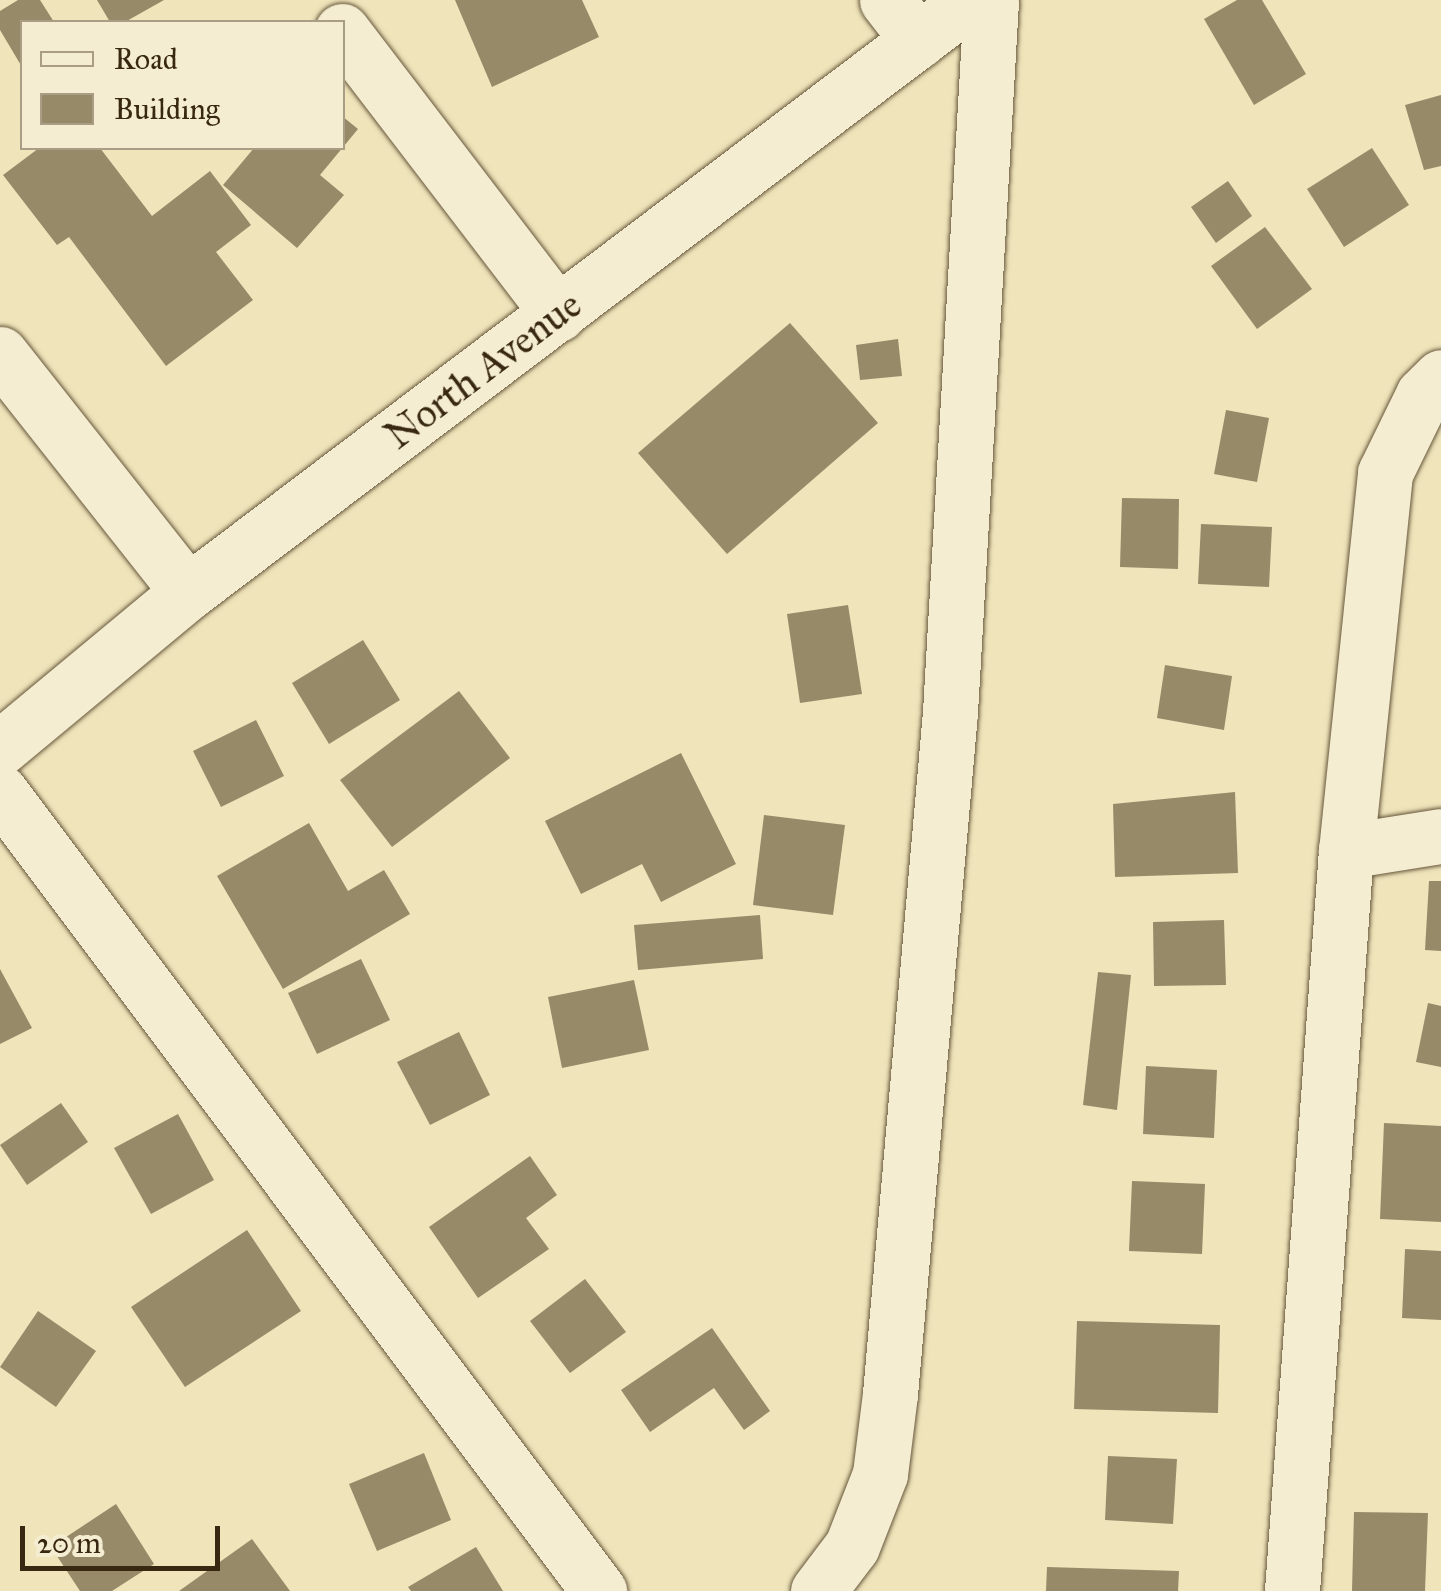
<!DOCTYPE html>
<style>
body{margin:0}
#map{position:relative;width:1441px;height:1591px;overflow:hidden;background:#efe4ba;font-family:"IM FELL Great Primer",serif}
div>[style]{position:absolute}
.building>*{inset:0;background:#978a69}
.roads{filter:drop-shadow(0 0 2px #66573b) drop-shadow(0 0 2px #66573b)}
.minor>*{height:55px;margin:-27.5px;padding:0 27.5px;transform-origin:27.5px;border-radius:27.5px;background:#f5edd2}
.tertiary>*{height:55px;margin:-27.5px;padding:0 27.5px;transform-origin:27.5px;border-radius:27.5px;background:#f5edd2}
span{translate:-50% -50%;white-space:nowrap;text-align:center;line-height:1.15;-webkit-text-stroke:10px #f5edd2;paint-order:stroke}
.street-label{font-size:40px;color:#382811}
.legend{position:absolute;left:20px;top:20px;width:325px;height:130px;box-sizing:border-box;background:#f5edd2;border:2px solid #a99e85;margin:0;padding:12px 18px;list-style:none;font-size:30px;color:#382811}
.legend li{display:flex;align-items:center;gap:20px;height:50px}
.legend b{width:50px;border:2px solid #a99e85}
.scale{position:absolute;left:20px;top:1526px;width:200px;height:45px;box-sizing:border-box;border:5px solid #382811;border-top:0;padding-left:12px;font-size:30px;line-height:35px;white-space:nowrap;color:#382811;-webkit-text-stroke:8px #f5edd2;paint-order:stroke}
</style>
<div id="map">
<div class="building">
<i style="clip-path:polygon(18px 0,40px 0,54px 22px,22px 22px,22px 67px,0 30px,0 11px)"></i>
<i style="clip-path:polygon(97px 0,164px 0,125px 22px,110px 22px)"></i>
<i style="clip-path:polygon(455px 0,582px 0,599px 37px,492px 87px)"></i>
<i style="clip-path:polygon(1237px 0,1262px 0,1306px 74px,1254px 105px,1204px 19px)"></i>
<i style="clip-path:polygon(1441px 95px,1441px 166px,1424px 170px,1405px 105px)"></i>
<i style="clip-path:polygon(342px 116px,358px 129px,320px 175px,344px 195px,297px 248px,223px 185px,254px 148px,342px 148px)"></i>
<i style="clip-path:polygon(39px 148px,100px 148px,152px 216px,210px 171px,251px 225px,216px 252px,253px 300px,166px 366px,69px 237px,57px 245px,3px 175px)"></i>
<i style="clip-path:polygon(1372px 148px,1409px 205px,1344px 247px,1307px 189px)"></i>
<i style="clip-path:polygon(1228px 181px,1252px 216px,1216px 243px,1191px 207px)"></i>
<i style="clip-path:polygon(1265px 227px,1312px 289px,1257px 329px,1211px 266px)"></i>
<i style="clip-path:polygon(790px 323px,878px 423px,727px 554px,638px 453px)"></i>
<i style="clip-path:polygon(898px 339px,902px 376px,860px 380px,856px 345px)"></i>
<i style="clip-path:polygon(1226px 410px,1269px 418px,1257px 482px,1214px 474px)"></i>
<i style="clip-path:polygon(1122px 498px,1179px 499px,1178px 569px,1120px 567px)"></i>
<i style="clip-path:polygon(1201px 524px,1272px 527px,1269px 587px,1198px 584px)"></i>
<i style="clip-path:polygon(848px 605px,862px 694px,800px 703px,787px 614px)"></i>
<i style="clip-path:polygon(363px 640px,400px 700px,329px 744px,292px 683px)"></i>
<i style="clip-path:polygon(1165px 665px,1232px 676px,1224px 730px,1157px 718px)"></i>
<i style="clip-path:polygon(459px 691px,510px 758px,392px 847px,340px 780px)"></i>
<i style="clip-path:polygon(256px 720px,284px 776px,221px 807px,193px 751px)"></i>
<i style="clip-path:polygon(681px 753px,736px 864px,661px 902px,642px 864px,581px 894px,545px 821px)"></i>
<i style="clip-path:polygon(1235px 792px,1238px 873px,1115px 877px,1113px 804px)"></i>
<i style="clip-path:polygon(764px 815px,845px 825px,833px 915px,753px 905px)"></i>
<i style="clip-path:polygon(309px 823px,348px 891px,384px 870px,410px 914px,283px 989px,217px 876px)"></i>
<i style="clip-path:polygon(1429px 881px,1441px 881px,1441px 951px,1425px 950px)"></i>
<i style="clip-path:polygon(760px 915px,763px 959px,638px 970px,634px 925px)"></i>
<i style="clip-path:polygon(1224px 920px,1226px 985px,1154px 986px,1153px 922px)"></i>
<i style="clip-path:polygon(361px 959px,390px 1020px,317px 1054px,288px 993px)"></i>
<i style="clip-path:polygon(0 969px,32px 1028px,0 1044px)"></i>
<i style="clip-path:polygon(1098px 972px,1131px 975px,1117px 1110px,1083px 1105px)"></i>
<i style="clip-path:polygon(634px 980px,649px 1050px,562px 1068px,548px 997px)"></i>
<i style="clip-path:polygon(1428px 1003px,1441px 1006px,1441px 1067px,1416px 1062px)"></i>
<i style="clip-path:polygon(459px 1032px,490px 1095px,430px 1125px,397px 1062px)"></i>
<i style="clip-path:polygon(1146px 1066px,1217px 1070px,1214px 1138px,1143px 1134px)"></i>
<i style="clip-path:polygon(61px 1103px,88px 1142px,27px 1185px,0 1145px)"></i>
<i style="clip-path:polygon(178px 1114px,214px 1180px,151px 1214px,114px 1148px)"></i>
<i style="clip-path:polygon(1384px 1123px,1441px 1126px,1441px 1222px,1380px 1219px)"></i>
<i style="clip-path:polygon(530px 1156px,557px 1195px,526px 1218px,549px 1249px,478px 1298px,429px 1227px)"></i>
<i style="clip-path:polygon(1132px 1181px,1205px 1184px,1202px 1254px,1129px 1251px)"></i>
<i style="clip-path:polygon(247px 1230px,301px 1311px,185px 1387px,131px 1307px)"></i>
<i style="clip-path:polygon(1405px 1249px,1441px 1251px,1441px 1320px,1402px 1318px)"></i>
<i style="clip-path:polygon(585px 1279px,626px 1332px,570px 1373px,530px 1321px)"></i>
<i style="clip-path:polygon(38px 1311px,96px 1351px,56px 1407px,0 1367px)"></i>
<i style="clip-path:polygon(1077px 1321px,1220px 1325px,1218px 1413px,1074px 1409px)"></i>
<i style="clip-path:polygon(712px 1328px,770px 1411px,744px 1430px,714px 1388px,650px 1432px,621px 1390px)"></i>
<i style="clip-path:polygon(424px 1453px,451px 1520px,377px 1551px,349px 1484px)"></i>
<i style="clip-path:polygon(1108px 1456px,1177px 1459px,1173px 1524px,1105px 1520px)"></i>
<i style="clip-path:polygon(116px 1504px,154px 1564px,112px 1591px,80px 1591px,51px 1547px)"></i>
<i style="clip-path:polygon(1354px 1512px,1428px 1513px,1425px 1591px,1352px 1591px)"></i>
<i style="clip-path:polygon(252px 1539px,290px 1591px,179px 1591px)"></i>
<i style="clip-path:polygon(476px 1547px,503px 1591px,411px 1591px,408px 1587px)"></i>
<i style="clip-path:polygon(1047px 1567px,1179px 1571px,1178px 1591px,1046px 1591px)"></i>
</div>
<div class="roads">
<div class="minor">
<i style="left:887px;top:0;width:51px;rotate:52.2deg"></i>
<i style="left:342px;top:31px;width:356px;rotate:52.6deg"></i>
<i style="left:0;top:354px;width:303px;rotate:51.7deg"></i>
<i style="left:0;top:792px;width:999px;rotate:53.14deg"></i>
<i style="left:1346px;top:851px;width:96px;rotate:-9deg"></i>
<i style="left:818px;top:1591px;width:56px;rotate:-52.9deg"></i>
<i style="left:852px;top:1546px;width:77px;rotate:-68.7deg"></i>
<i style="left:880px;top:1474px;width:81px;rotate:-82.9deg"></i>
<i style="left:890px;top:1394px;width:685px;rotate:-84.97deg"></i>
<i style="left:950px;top:712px;width:713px;rotate:-86.7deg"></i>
<i style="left:1292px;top:1591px;width:742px;rotate:-85.83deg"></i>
<i style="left:1346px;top:851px;width:380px;rotate:-84.1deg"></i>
<i style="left:1385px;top:473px;width:87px;rotate:-64deg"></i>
<i style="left:1423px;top:395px;width:25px;rotate:-45deg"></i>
</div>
<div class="tertiary">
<i style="left:0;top:748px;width:244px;rotate:-39.7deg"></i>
<i style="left:188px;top:592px;width:982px;rotate:-37.09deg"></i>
</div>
</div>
<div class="street-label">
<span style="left:483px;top:370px;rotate:-37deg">North Avenue</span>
</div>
<ul class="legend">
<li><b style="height:12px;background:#f5edd2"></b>Road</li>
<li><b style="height:28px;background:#978a69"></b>Building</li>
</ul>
<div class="scale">20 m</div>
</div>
